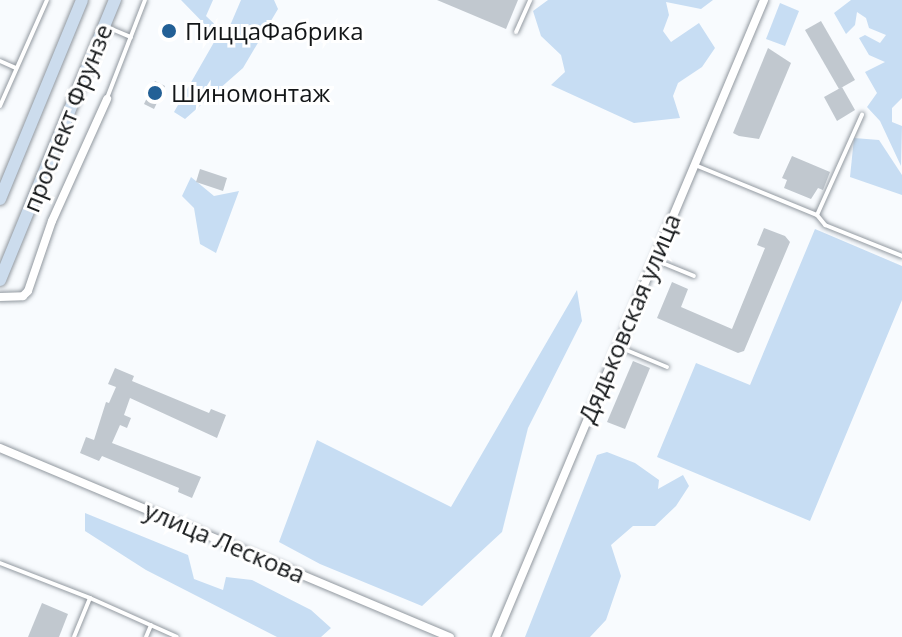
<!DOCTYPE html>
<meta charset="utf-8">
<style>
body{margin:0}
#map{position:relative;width:902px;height:637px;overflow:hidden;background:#f8fbfe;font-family:"Open Sans",sans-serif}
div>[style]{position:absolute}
.green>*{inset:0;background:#c7ddf3}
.building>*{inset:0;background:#c1c8cf}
.roads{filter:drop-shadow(0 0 2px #91989f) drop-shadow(0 0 2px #91989f)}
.service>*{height:4px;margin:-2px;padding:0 2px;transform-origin:2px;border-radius:2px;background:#fff}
.minor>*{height:8px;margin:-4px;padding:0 4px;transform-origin:4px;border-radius:4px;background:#fff}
.secondary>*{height:12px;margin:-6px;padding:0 6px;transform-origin:6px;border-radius:6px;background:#ccdced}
.dots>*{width:22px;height:22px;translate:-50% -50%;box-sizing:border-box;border:4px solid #fff;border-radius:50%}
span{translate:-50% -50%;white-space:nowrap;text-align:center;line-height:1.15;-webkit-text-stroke:6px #fff;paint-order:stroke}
.poi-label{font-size:24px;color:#131618}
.left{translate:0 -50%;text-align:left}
.street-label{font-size:24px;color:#131618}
</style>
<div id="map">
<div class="green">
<i style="clip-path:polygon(181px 0,213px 0,206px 16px,226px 35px,241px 0,274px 0,278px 9px,243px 68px,185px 119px,174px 112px,217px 37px)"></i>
<i style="clip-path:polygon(548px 0,713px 0,701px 9px,666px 2px,669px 15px,663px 31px,671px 42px,699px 23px,715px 48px,702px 67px,678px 83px,673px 96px,680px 118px,634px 123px,551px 85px,565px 72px,561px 55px,541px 36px,533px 11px)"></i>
<i style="clip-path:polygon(851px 0,902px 0,902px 98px,892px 108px,892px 122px,902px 126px,901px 166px,880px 121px,867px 107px,877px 93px,865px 72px,885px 62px,869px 55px,859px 38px,865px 35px,880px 43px,886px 35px,869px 28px,866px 18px,857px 12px,855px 25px,846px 34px,834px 13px)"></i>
<i style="clip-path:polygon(780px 3px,799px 11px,785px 46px,766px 39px)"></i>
<i style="clip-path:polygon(854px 138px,879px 140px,902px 175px,902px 195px,850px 177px)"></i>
<i style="clip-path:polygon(191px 177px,214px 196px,239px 191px,216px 253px,200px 244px,194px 208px,182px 196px)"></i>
<i style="clip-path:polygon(815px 229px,902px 266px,902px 300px,810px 521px,657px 457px,696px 363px,750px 385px)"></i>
<i style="clip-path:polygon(577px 290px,582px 321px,528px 428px,502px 532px,422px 606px,320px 564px,279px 542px,317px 440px,451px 507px)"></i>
<i style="clip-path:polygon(607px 452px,635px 463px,659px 480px,658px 489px,683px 475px,689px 486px,676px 506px,655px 526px,633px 526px,611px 545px,621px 576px,606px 620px,590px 637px,525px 637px,597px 455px)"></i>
<i style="clip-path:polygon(85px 513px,188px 555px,194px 579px,223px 590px,226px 577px,252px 580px,311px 610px,331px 628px,321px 637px,277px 637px,146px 570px,85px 531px)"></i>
</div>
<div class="building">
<i style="clip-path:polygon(437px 0,518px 0,506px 29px)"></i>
<i style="clip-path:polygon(821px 21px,855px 80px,839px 89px,805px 30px)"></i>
<i style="clip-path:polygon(768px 48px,791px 63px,759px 139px,739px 136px,733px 133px)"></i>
<i style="clip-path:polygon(155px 81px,165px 86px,154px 109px,144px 104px)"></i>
<i style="clip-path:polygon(842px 87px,855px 110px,837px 121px,824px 97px)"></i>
<i style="clip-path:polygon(792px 156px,830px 172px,823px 190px,818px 188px,811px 199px,784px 188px,787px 180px,782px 178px)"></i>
<i style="clip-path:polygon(200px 169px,227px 178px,223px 191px,196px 182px)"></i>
<i style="clip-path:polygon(764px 228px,785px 236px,790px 242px,744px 351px,738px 353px,657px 318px,672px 282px,688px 289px,681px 307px,732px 329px,765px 248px,757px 245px)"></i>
<i style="clip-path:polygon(633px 361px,650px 368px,625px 429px,607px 422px)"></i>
<i style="clip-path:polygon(115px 368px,134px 376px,132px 381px,209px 413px,211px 409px,226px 415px,217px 438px,130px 398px,124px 415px,131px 418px,127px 428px,120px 425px,112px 443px,201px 477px,192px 498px,178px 492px,179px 488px,102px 456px,99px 461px,80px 453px,86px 437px,94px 440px,106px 402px,109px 403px,116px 387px,108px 384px)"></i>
<i style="clip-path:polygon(42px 603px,68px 614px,59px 637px,28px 637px)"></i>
</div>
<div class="roads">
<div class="service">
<i style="left:107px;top:27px;width:26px;rotate:23deg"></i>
<i style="left:516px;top:32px;width:35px;rotate:-66deg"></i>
<i style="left:0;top:61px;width:17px;rotate:24deg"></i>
<i style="left:107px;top:98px;width:105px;rotate:-68.8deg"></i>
<i style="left:0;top:106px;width:116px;rotate:-66.1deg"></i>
<i style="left:695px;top:165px;width:132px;rotate:22.3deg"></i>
<i style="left:817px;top:215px;width:110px;rotate:-65.8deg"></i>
<i style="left:817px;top:215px;width:13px;rotate:51deg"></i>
<i style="left:825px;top:225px;width:83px;rotate:21.9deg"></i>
<i style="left:655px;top:260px;width:42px;rotate:22.3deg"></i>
<i style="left:619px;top:347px;width:52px;rotate:22.6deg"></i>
<i style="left:0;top:563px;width:97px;rotate:21.3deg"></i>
<i style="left:90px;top:598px;width:42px;rotate:112.3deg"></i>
<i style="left:90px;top:598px;width:95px;rotate:24.1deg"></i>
<i style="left:146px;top:637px;width:13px;rotate:-67deg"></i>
</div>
<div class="minor">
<i style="left:0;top:297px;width:23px;rotate:-2deg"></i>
<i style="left:23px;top:296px;width:7px;rotate:-45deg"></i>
<i style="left:28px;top:291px;width:74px;rotate:-71.1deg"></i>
<i style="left:52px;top:221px;width:134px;rotate:-65.7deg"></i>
<i style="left:0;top:448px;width:488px;rotate:22.8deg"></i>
<i style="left:496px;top:637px;width:691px;rotate:-67.18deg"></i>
</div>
<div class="secondary">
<i style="left:0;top:199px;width:215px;rotate:-67.6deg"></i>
<i style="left:0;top:280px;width:303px;rotate:-67.7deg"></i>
</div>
</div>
<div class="dots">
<i style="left:169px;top:31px;background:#236096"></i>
<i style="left:155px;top:93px;background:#236096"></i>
</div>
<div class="poi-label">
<span class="left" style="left:185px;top:31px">ПиццаФабрика</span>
<span class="left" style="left:171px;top:93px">Шиномонтаж</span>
</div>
<div class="street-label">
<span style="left:67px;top:118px;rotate:-68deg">проспект Фрунзе</span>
<span style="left:629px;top:318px;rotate:-67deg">Дядьковская улица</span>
<span style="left:225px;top:542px;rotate:23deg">улица Лескова</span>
</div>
</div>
